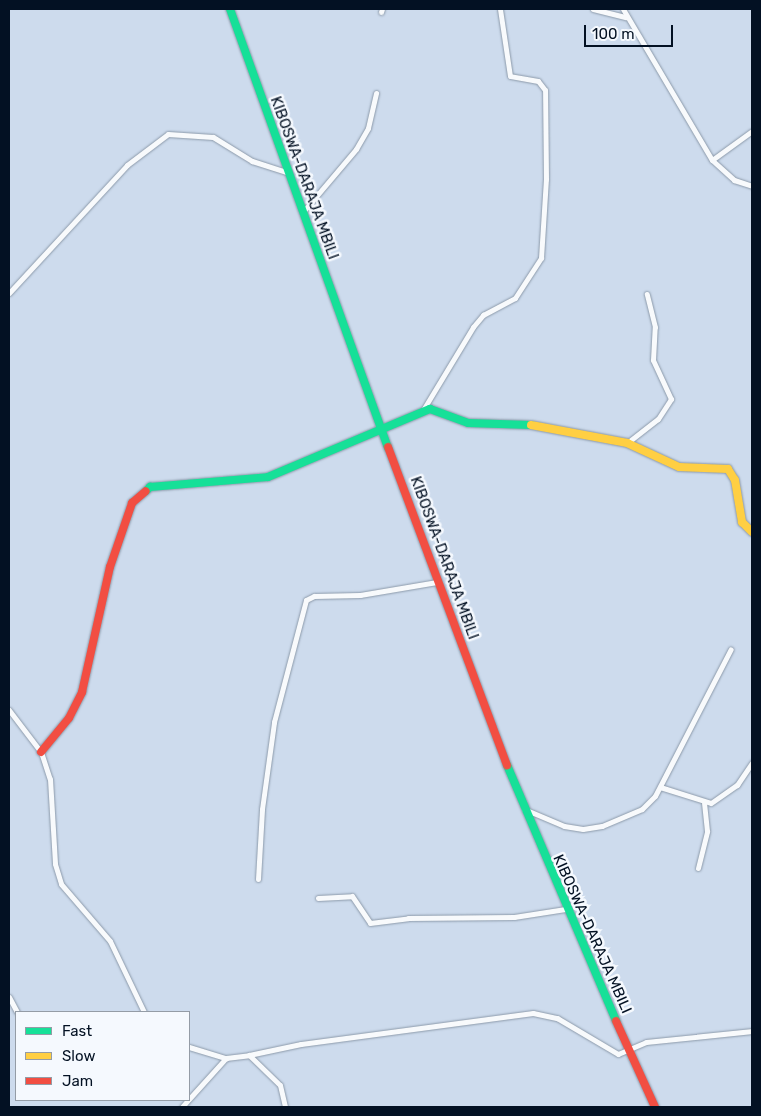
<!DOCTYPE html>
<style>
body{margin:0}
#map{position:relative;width:761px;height:1116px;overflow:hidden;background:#cddbed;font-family:Rubik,sans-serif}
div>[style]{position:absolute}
.roads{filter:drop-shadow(0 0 1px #8c9aaa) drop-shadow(0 0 1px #8c9aaa)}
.street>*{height:5px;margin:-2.5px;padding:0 2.5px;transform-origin:2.5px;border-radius:2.5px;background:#f8fafc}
.fast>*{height:8px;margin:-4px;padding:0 4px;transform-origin:4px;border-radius:4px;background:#16e098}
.slow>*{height:8px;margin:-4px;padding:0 4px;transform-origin:4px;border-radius:4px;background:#ffcf43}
.jam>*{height:8px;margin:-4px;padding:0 4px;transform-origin:4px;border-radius:4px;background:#f24e42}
span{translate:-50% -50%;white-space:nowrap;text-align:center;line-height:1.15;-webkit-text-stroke:5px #f5f9fe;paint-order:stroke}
.street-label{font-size:15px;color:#031123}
.frame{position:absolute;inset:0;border:10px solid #031123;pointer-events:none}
.legend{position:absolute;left:15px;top:1011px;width:175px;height:90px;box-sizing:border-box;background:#f5f9fe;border:1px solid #949ca6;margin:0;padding:6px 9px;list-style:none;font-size:15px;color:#031123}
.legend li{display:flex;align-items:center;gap:10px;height:25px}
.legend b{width:25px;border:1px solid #949ca6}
.scale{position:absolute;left:584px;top:25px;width:89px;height:22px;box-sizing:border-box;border:2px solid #031123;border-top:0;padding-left:6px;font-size:15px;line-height:18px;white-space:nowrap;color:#031123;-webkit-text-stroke:4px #f5f9fe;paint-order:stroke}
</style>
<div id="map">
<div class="roads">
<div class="street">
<i style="left:593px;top:9px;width:34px;rotate:14deg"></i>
<i style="left:623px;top:9px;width:175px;rotate:59.5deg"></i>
<i style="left:712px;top:160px;width:30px;rotate:42deg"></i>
<i style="left:734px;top:180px;width:19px;rotate:18deg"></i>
<i style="left:381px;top:12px;width:3px;rotate:-72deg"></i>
<i style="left:712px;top:160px;width:49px;rotate:-35.9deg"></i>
<i style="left:302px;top:213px;width:84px;rotate:-49.8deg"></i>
<i style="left:356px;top:149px;width:24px;rotate:-60deg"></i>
<i style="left:368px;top:128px;width:36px;rotate:-77deg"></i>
<i style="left:9px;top:293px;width:174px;rotate:-47.3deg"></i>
<i style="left:127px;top:165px;width:51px;rotate:-37.1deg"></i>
<i style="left:168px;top:134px;width:45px;rotate:3.8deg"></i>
<i style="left:213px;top:137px;width:46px;rotate:31.6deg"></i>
<i style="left:252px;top:161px;width:38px;rotate:18deg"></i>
<i style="left:423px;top:410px;width:97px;rotate:-58.9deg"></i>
<i style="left:473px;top:327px;width:16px;rotate:-50deg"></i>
<i style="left:483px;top:315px;width:36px;rotate:-28deg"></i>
<i style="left:515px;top:298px;width:48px;rotate:-57deg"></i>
<i style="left:541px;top:258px;width:79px;rotate:-86.4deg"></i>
<i style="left:546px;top:179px;width:89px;rotate:-90.6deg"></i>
<i style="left:545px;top:90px;width:11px;rotate:-128deg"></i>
<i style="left:538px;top:81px;width:28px;rotate:-170deg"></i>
<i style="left:510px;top:76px;width:68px;rotate:-98.5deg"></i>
<i style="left:627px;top:443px;width:39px;rotate:-38deg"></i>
<i style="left:658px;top:419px;width:24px;rotate:-57deg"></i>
<i style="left:671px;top:399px;width:43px;rotate:-114.8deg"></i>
<i style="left:653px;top:360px;width:33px;rotate:-87deg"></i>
<i style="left:655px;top:327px;width:34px;rotate:-104deg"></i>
<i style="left:9px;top:710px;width:53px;rotate:52.7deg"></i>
<i style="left:41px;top:752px;width:28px;rotate:72deg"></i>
<i style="left:50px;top:779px;width:85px;rotate:86.6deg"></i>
<i style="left:55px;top:864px;width:21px;rotate:73deg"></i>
<i style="left:61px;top:884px;width:75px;rotate:49.3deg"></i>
<i style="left:110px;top:941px;width:79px;rotate:64.4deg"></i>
<i style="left:660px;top:787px;width:53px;rotate:17.4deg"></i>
<i style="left:711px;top:803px;width:32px;rotate:-35deg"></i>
<i style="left:737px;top:785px;width:27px;rotate:-56deg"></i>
<i style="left:524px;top:809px;width:43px;rotate:23deg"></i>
<i style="left:564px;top:826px;width:19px;rotate:9deg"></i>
<i style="left:583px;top:829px;width:19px;rotate:-9deg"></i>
<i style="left:602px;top:826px;width:43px;rotate:-23deg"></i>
<i style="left:642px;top:809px;width:18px;rotate:-45deg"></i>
<i style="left:655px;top:796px;width:165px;rotate:-62.7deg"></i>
<i style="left:698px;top:868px;width:38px;rotate:-76deg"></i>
<i style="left:707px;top:831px;width:28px;rotate:-96deg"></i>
<i style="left:258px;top:879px;width:70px;rotate:-86.7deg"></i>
<i style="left:262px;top:809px;width:88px;rotate:-82.1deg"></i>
<i style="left:274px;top:722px;width:126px;rotate:-75.3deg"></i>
<i style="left:306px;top:600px;width:9px;rotate:-27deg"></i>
<i style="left:314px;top:596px;width:46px;rotate:-1.2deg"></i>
<i style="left:360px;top:595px;width:78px;rotate:-9.6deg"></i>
<i style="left:318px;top:898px;width:34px;rotate:-3deg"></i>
<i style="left:352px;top:896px;width:32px;rotate:56deg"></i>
<i style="left:370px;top:923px;width:38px;rotate:-7deg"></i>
<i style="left:408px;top:918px;width:106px;rotate:-0.5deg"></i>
<i style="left:514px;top:917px;width:52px;rotate:-8.9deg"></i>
<i style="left:9px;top:997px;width:17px;rotate:62deg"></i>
<i style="left:189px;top:1047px;width:39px;rotate:17deg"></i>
<i style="left:226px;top:1058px;width:23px;rotate:-7deg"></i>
<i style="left:249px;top:1055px;width:53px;rotate:-11.9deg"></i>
<i style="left:301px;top:1044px;width:234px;rotate:-7.6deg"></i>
<i style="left:533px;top:1013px;width:25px;rotate:12deg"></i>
<i style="left:557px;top:1018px;width:71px;rotate:30.5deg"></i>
<i style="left:618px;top:1054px;width:30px;rotate:-23deg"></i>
<i style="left:646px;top:1042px;width:107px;rotate:-5.9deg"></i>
<i style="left:249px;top:1055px;width:43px;rotate:44.1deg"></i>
<i style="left:280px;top:1085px;width:23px;rotate:77deg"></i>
<i style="left:189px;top:1099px;width:55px;rotate:-47.9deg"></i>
<i style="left:182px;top:1107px;width:9px;rotate:-49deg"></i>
</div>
<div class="fast">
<i style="left:230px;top:9px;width:466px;rotate:70.2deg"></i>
<i style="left:146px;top:491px;width:6px;rotate:-45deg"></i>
<i style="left:150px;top:487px;width:118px;rotate:-4.8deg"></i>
<i style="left:268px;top:477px;width:176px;rotate:-22.8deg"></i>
<i style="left:430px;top:409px;width:40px;rotate:20.2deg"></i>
<i style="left:468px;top:423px;width:63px;rotate:1.8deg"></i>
<i style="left:507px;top:765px;width:278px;rotate:66.9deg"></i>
</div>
<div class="slow">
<i style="left:531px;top:425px;width:98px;rotate:10.6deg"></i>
<i style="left:627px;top:443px;width:57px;rotate:24.8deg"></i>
<i style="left:679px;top:467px;width:49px;rotate:2.3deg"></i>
<i style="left:728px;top:469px;width:13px;rotate:58deg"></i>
<i style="left:735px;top:480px;width:43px;rotate:80.5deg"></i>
<i style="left:742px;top:522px;width:14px;rotate:45deg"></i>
</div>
<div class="jam">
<i style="left:388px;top:447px;width:340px;rotate:69.5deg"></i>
<i style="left:41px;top:752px;width:44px;rotate:-50.5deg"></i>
<i style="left:69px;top:718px;width:29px;rotate:-63deg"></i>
<i style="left:82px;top:692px;width:128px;rotate:-77.4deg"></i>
<i style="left:110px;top:567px;width:68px;rotate:-71deg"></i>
<i style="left:132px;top:503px;width:18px;rotate:-41deg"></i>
<i style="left:616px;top:1021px;width:94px;rotate:65.6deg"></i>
</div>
</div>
<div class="street-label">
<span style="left:304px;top:178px;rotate:70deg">KIBOSWA-DARAJA MBILI</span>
<span style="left:444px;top:558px;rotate:70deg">KIBOSWA-DARAJA MBILI</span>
<span style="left:592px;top:934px;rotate:66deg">KIBOSWA-DARAJA MBILI</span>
</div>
<div class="frame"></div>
<ul class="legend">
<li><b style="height:6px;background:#16e098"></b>Fast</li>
<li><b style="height:6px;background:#ffcf43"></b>Slow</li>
<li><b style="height:6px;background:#f24e42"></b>Jam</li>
</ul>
<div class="scale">100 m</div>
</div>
